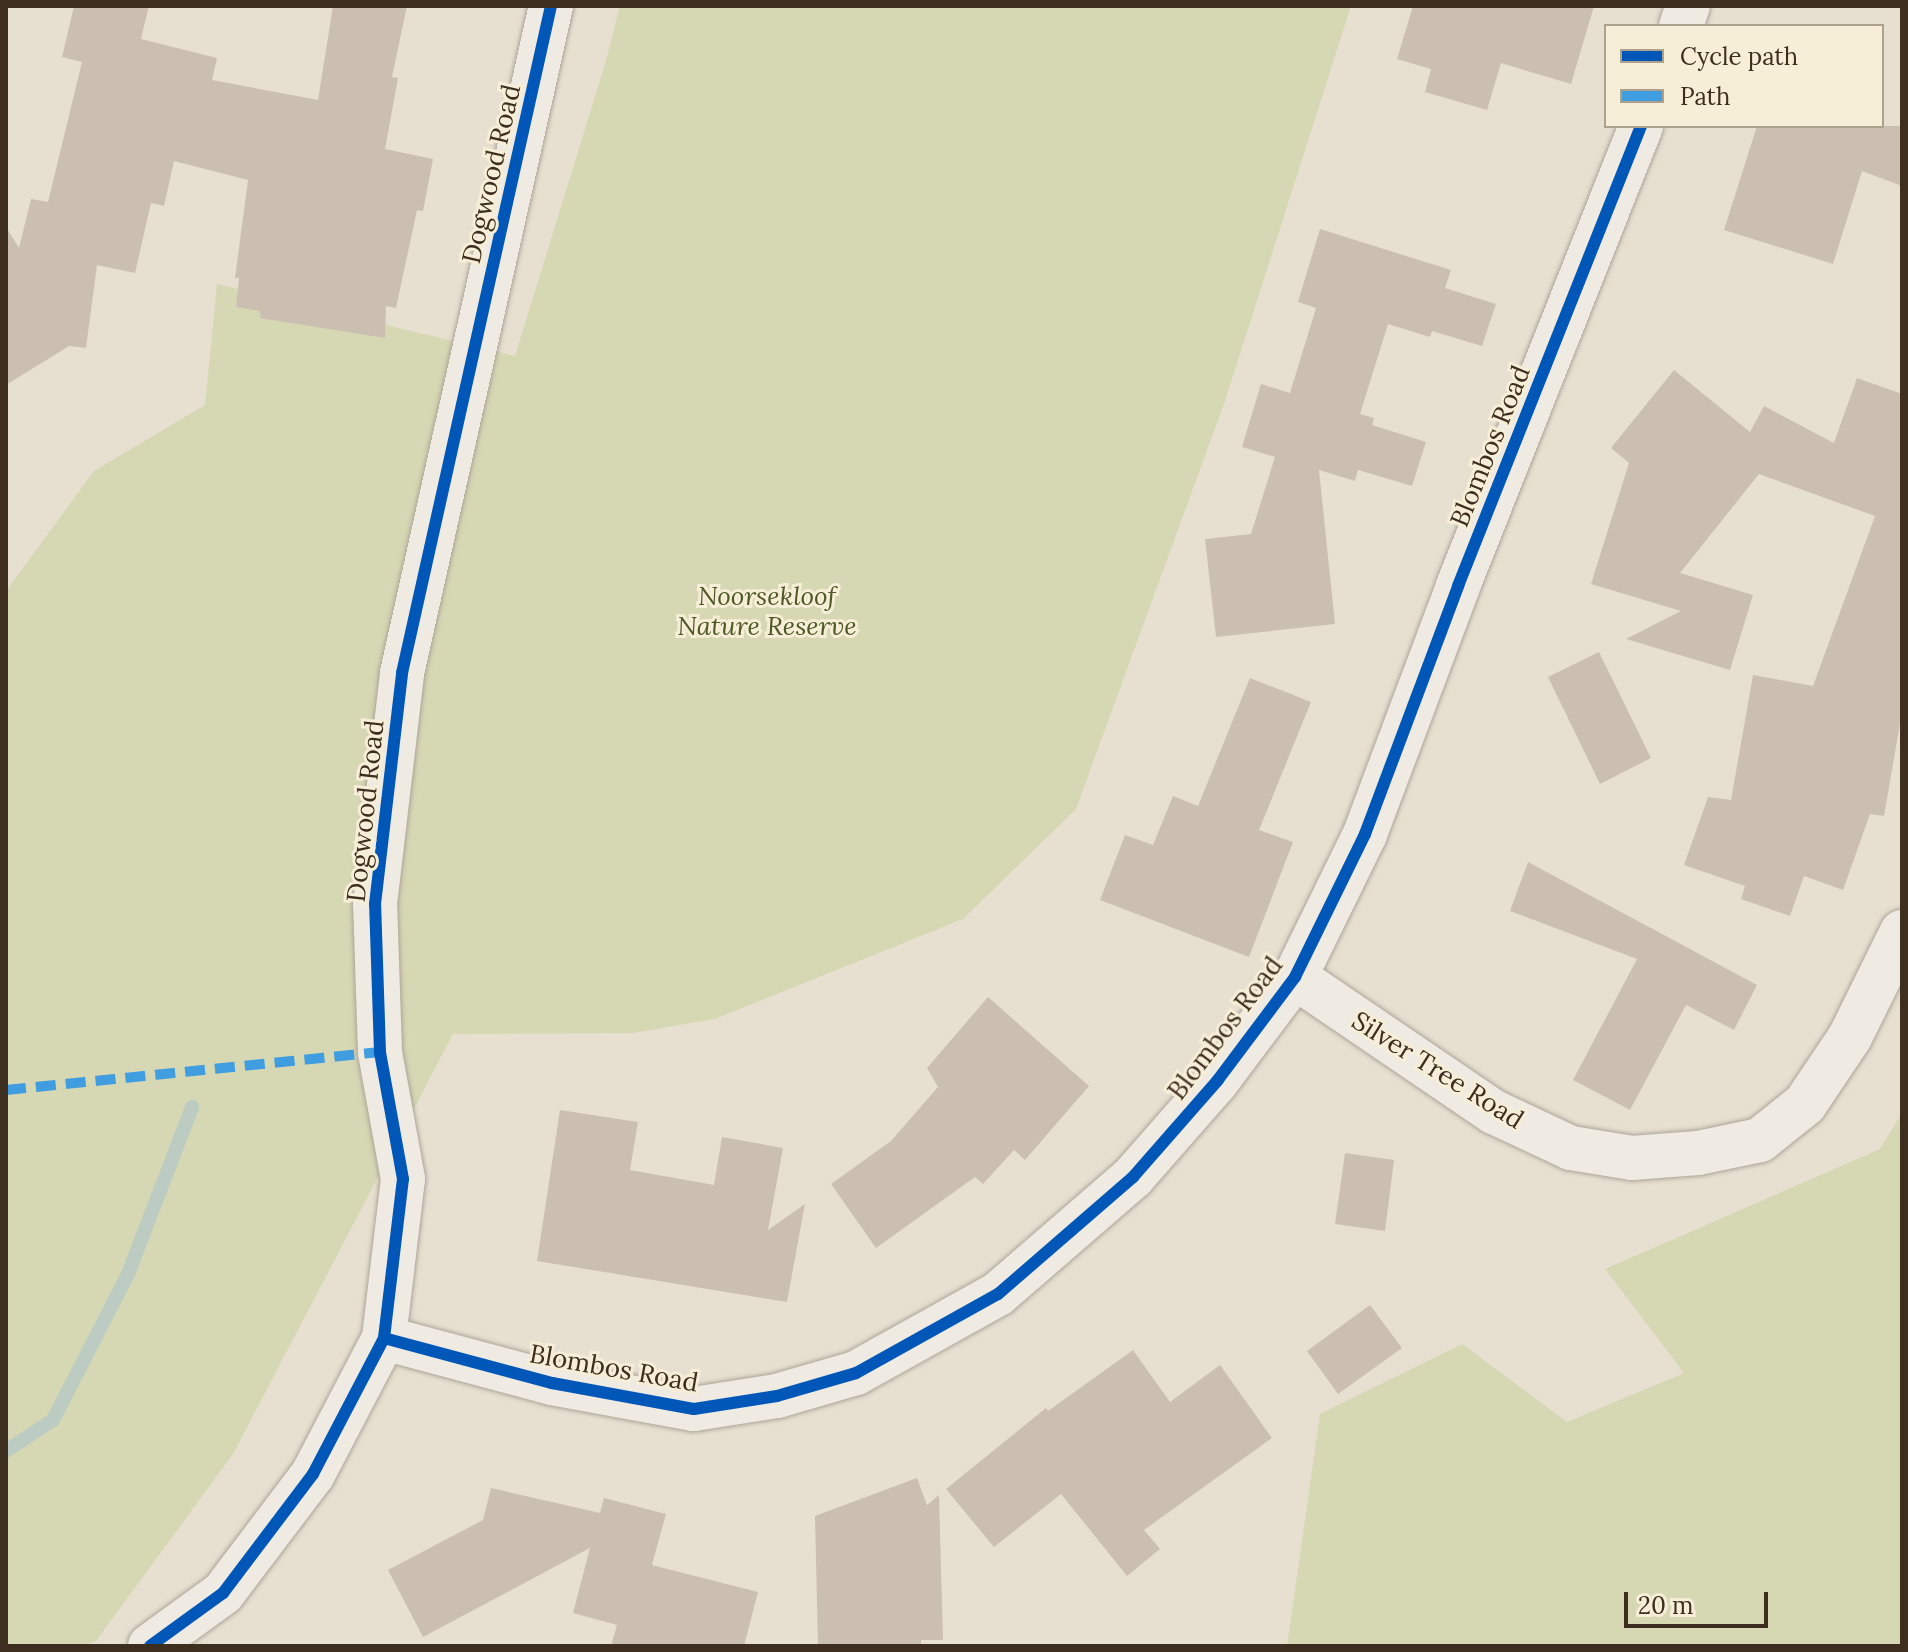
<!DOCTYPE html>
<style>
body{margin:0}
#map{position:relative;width:1908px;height:1652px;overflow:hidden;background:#e7e0d1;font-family:Lora,serif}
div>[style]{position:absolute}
.green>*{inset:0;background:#d6d7b3}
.stream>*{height:14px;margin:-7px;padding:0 7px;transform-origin:7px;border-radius:7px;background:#bcccc2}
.building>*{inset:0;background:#cbbfb2}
.roads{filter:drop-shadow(0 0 2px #ada599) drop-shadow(0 0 2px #ada599)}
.minor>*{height:44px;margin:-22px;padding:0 22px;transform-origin:22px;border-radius:22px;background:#efebe3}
.quiet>*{height:10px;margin-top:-5px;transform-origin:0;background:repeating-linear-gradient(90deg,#3f9de0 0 20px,transparent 0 30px)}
.cycleway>*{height:12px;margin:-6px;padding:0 6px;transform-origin:6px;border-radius:6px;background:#0057b8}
span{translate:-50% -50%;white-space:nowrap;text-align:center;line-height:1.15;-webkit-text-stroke:6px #f7eed8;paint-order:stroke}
.street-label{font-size:26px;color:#3d2e20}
.park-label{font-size:26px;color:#4d5a26;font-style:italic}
.frame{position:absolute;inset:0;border:8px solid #3d2e20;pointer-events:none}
.legend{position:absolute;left:1604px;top:24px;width:280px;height:104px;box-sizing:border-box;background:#f7eed8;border:2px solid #ada18e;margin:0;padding:10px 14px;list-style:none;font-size:24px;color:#3d2e20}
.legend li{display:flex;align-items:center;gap:16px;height:40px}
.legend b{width:40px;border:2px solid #ada18e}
.scale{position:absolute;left:1624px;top:1592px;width:144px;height:36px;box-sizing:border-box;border:4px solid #3d2e20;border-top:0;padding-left:10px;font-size:24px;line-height:28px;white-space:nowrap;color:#3d2e20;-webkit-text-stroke:6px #f7eed8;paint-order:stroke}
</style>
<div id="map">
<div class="green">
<i style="clip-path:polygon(620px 6px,1351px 6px,1225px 401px,1076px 809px,963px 919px,715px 1019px,633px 1033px,453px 1034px,233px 1454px,96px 1641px,83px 1646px,6px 1646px,6px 591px,94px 471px,205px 405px,217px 284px,515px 356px,605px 64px)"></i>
<i style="clip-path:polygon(1902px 1113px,1902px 1646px,1287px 1646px,1320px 1414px,1462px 1344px,1567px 1422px,1684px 1373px,1605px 1269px,1880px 1149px)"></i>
</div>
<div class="stream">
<i style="left:6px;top:1451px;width:56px;rotate:-33.4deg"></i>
<i style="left:53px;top:1420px;width:164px;rotate:-62.8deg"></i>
<i style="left:128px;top:1274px;width:179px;rotate:-69deg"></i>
</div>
<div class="building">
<i style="clip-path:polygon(74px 6px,149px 6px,141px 39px,217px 58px,212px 80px,318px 100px,333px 6px,407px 6px,392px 77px,398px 78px,385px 149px,433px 159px,423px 211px,417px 210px,396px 308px,386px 306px,385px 338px,260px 318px,260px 311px,236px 307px,239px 278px,235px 278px,248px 180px,174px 161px,164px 206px,151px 203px,135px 273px,97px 265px,86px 348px,69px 346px,6px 385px,6px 227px,19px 248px,31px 199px,48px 202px,82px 62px,62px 57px)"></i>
<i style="clip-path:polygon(1413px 6px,1594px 6px,1571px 84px,1501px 63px,1487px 110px,1425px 92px,1431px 69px,1397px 59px)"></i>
<i style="clip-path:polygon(1757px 126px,1902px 126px,1902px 186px,1862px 171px,1833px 264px,1724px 230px)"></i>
<i style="clip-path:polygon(1320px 229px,1451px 270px,1445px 288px,1496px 304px,1482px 346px,1432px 331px,1430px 337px,1388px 324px,1360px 414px,1374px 418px,1372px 425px,1426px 442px,1412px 486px,1358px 470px,1355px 481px,1319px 470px,1335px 624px,1216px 637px,1205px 539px,1251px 534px,1275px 457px,1242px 447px,1261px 384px,1290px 393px,1316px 308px,1298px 302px)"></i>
<i style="clip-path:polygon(1674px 370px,1750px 432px,1764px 406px,1834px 443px,1857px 378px,1902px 394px,1902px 712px,1884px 816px,1870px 814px,1843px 890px,1804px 876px,1790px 916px,1741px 899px,1745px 886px,1684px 865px,1708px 797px,1731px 800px,1753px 675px,1813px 686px,1875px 516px,1759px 474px,1680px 573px,1753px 595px,1730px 670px,1626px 639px,1681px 611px,1591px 584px,1629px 463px,1611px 448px)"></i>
<i style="clip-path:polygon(1599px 652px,1651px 758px,1600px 784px,1548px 677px)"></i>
<i style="clip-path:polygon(1250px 678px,1311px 702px,1259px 830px,1293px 842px,1249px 957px,1100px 900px,1125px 835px,1153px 845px,1173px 796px,1198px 806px)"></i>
<i style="clip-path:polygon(1528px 862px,1757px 985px,1734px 1030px,1686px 1005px,1630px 1110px,1573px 1080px,1637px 959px,1510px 911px)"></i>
<i style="clip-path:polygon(988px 997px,1089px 1086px,1025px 1160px,1014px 1150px,983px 1184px,975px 1177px,876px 1248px,831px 1184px,891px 1141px,938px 1087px,927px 1068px)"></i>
<i style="clip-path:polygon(560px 1110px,638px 1122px,630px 1170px,714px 1185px,722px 1137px,783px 1148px,768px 1230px,805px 1204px,787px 1302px,537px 1261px)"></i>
<i style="clip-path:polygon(1345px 1153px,1394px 1160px,1385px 1231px,1335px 1224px)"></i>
<i style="clip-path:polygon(1370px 1305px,1402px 1348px,1338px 1394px,1307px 1351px)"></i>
<i style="clip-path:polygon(1133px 1350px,1170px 1402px,1220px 1365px,1272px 1438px,1144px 1530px,1160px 1549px,1127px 1576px,1061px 1494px,994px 1547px,946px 1489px,1046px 1408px,1048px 1411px)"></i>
<i style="clip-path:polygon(917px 1478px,927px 1505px,939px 1495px,943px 1640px,921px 1640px,921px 1646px,818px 1646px,815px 1516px)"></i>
<i style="clip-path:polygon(491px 1488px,600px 1513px,604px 1498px,666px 1514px,652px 1565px,758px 1592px,744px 1646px,611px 1646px,617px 1625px,573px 1613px,590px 1548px,423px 1637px,388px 1570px,483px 1520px)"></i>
</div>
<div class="roads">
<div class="minor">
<i style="left:1681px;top:26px;width:21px;rotate:-71deg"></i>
<i style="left:1295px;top:977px;width:240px;rotate:34.2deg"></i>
<i style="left:1494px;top:1112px;width:85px;rotate:25.1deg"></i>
<i style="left:1571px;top:1148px;width:62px;rotate:9.3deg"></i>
<i style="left:1632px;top:1158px;width:66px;rotate:-4.3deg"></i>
<i style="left:1698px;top:1153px;width:63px;rotate:-11.8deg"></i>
<i style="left:1760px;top:1140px;width:58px;rotate:-38.7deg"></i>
<i style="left:1805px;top:1104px;width:81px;rotate:-56.1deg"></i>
<i style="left:1850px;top:1037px;width:117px;rotate:-63.7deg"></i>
<i style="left:384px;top:1338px;width:174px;rotate:15deg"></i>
<i style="left:552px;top:1383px;width:144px;rotate:10.4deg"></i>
<i style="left:694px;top:1409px;width:84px;rotate:-8.9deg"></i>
<i style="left:777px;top:1396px;width:82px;rotate:-16.2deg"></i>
<i style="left:856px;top:1373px;width:162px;rotate:-29.1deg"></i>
<i style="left:998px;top:1294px;width:179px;rotate:-40.9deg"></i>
<i style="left:1133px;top:1177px;width:128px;rotate:-48.8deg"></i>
<i style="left:1217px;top:1081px;width:130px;rotate:-53.1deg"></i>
<i style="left:1295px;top:977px;width:159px;rotate:-63.9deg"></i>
<i style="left:1365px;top:834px;width:265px;rotate:-69.4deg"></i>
<i style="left:1458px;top:586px;width:495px;rotate:-68.3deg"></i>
<i style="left:150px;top:1646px;width:90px;rotate:-36deg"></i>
<i style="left:223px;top:1593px;width:149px;rotate:-52.9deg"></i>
<i style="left:313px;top:1474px;width:153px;rotate:-62.4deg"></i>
<i style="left:384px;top:1338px;width:160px;rotate:-83.2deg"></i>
<i style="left:403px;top:1179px;width:129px;rotate:-100.3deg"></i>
<i style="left:380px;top:1052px;width:148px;rotate:-91.9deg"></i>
<i style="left:375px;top:904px;width:233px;rotate:-83.3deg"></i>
<i style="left:402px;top:673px;width:683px;rotate:-77.41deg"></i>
</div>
</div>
<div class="quiet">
<i style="left:6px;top:1090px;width:376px;rotate:-5.8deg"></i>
</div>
<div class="cycleway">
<i style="left:384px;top:1338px;width:174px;rotate:15deg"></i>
<i style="left:552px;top:1383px;width:144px;rotate:10.4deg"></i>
<i style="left:694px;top:1409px;width:84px;rotate:-8.9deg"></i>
<i style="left:777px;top:1396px;width:82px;rotate:-16.2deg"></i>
<i style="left:856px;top:1373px;width:162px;rotate:-29.1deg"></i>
<i style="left:998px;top:1294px;width:179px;rotate:-40.9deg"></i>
<i style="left:1133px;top:1177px;width:128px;rotate:-48.8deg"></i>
<i style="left:1217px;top:1081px;width:130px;rotate:-53.1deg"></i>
<i style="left:1295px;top:977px;width:159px;rotate:-63.9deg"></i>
<i style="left:1365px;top:834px;width:265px;rotate:-69.4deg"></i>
<i style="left:1458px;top:586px;width:495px;rotate:-68.3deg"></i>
<i style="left:150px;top:1646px;width:90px;rotate:-36deg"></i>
<i style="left:223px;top:1593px;width:149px;rotate:-52.9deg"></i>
<i style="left:313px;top:1474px;width:153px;rotate:-62.4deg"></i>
<i style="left:384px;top:1338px;width:160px;rotate:-83.2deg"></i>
<i style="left:403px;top:1179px;width:129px;rotate:-100.3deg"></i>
<i style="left:380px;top:1052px;width:148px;rotate:-91.9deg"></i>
<i style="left:375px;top:904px;width:233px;rotate:-83.3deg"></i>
<i style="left:402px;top:673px;width:683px;rotate:-77.41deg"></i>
</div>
<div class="street-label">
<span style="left:491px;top:174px;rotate:-77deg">Dogwood Road</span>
<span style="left:1490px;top:446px;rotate:-68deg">Blombos Road</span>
<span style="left:365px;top:811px;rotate:-84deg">Dogwood Road</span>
<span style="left:1225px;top:1028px;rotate:-53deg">Blombos Road</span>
<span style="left:1438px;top:1070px;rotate:32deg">Silver Tree Road</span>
<span style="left:614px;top:1368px;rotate:10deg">Blombos Road</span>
</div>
<div class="park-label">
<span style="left:767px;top:611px">Noorsekloof<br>Nature Reserve</span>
</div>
<div class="frame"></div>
<ul class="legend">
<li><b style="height:10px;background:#0057b8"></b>Cycle path</li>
<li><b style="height:10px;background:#3f9de0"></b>Path</li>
</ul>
<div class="scale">20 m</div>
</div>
